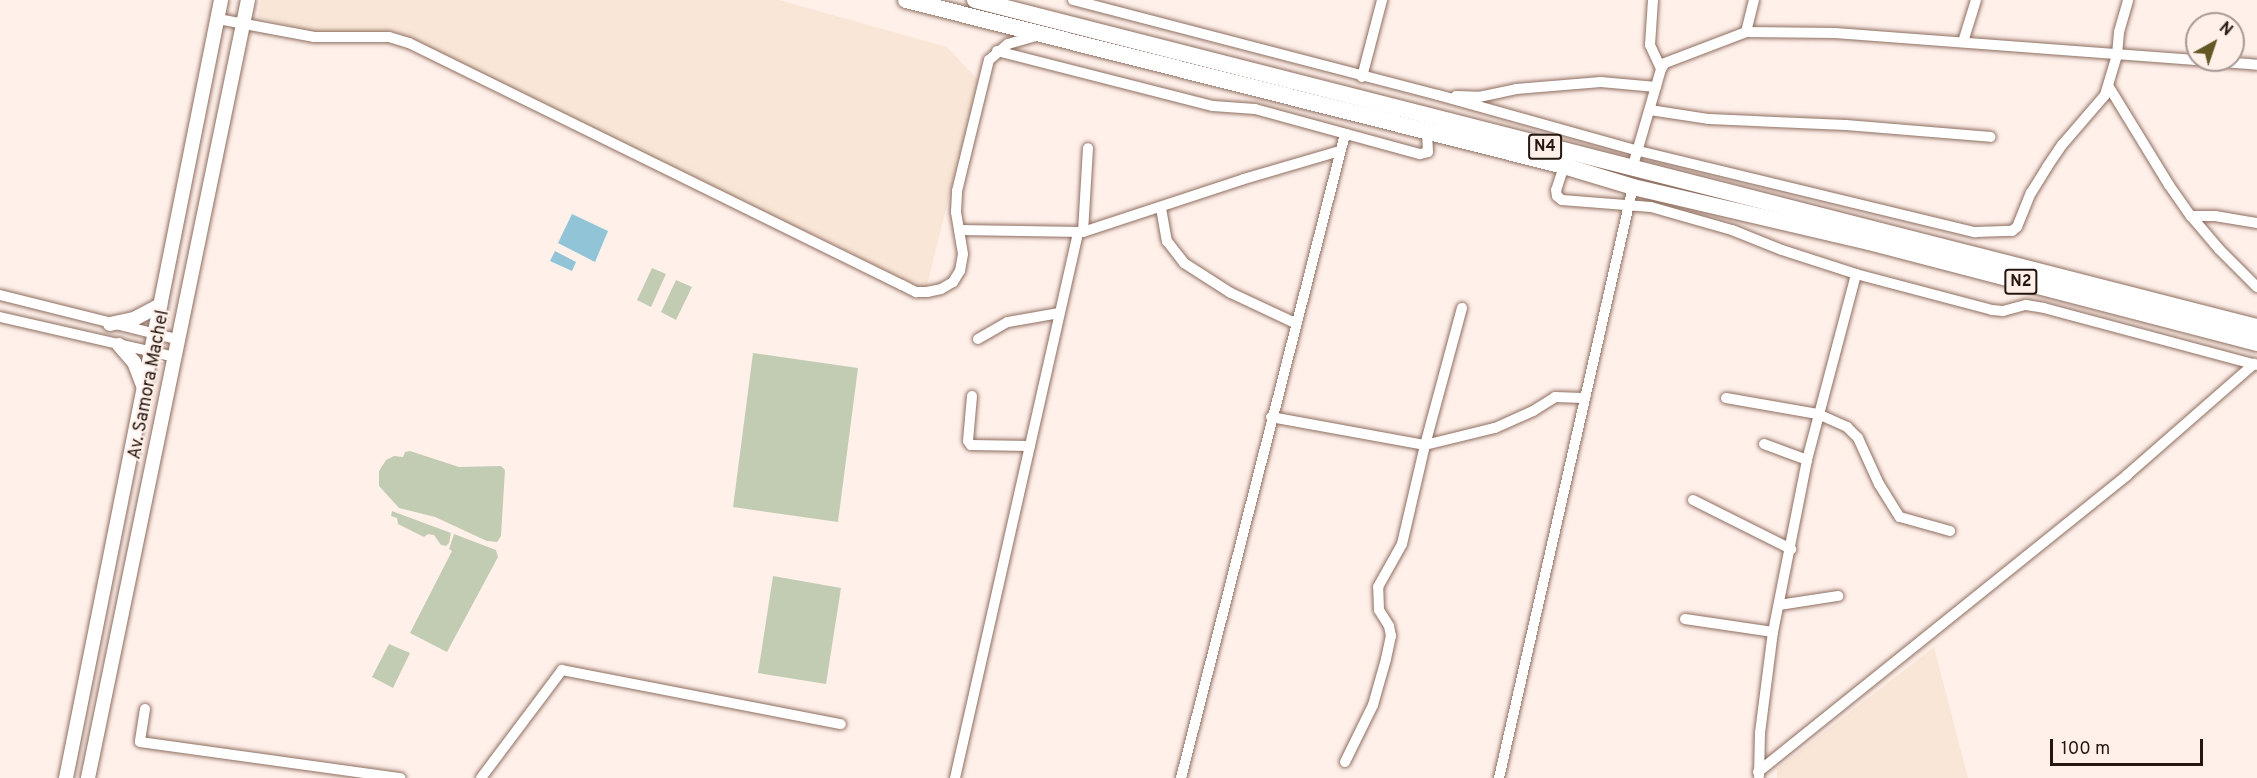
<!DOCTYPE html>
<style>
body{margin:0}
#map{position:relative;width:2257px;height:778px;overflow:hidden;background:#fff0ea;font-family:Overpass,sans-serif}
div>[style]{position:absolute}
.industrial>*{inset:0;background:#f9e6d6}
.green>*{inset:0;background:#c2ccb3}
.water>*{inset:0;background:#92c4d7}
.roads{filter:drop-shadow(0 0 2px #8e6e60) drop-shadow(0 0 2px #8e6e60)}
.minor>*{height:10px;margin:-5px;padding:0 5px;transform-origin:5px;border-radius:5px;background:#fff}
.major>*{height:14px;margin:-7px;padding:0 7px;transform-origin:7px;border-radius:7px;background:#fff}
.highway>*{height:16px;margin:-8px;padding:0 8px;transform-origin:8px;border-radius:8px;background:#fff}
span{translate:-50% -50%;white-space:nowrap;text-align:center;line-height:1.15;-webkit-text-stroke:4.5px #fff0ea;paint-order:stroke}
.shield-label span{padding:2px 4px;background:#fff0ea;border:2px solid;border-radius:4px;-webkit-text-stroke-width:0}
.shield-label{font-size:16px;color:#241712;font-weight:700}
.street-label{font-size:18px;color:#241712}
.north{position:absolute;left:2185px;top:12px;width:60px;height:60px;box-sizing:border-box;background:#fff0ea;border:2px solid #a79994;border-radius:50%;rotate:40deg;font-size:16px;font-weight:700;line-height:24px;text-align:center;color:#241712}
.north::after{content:'';display:block;margin:auto;width:21px;height:27px;background:#655724;clip-path:polygon(50% 0,100% 100%,50% 72%,0 100%)}
.scale{position:absolute;left:2050px;top:739px;width:153px;height:27px;box-sizing:border-box;border:3px solid #241712;border-top:0;padding-left:8px;font-size:18px;line-height:21px;white-space:nowrap;color:#241712;-webkit-text-stroke:4px #fff0ea;paint-order:stroke}
</style>
<div id="map">
<div class="industrial">
<i style="clip-path:polygon(261px 0,779px 0,947px 47px,978px 80px,926px 290px,397px 32px,326px 35px,258px 17px)"></i>
<i style="clip-path:polygon(1934px 647px,1968px 778px,1777px 778px,1777px 769px)"></i>
</div>
<div class="green">
<i style="clip-path:polygon(652px 268px,666px 274px,651px 307px,637px 300px)"></i>
<i style="clip-path:polygon(676px 280px,692px 287px,676px 320px,661px 312px)"></i>
<i style="clip-path:polygon(753px 353px,858px 368px,838px 522px,733px 507px)"></i>
<i style="clip-path:polygon(410px 451px,459px 467px,501px 466px,505px 470px,501px 536px,497px 542px,487px 541px,435px 517px,399px 508px,379px 486px,379px 471px,386px 460px,394px 456px,403px 457px,405px 452px)"></i>
<i style="clip-path:polygon(392px 511px,451px 533px,449px 543px,446px 546px,441px 545px,434px 535px,428px 534px,424px 537px,398px 524px,397px 518px,391px 516px)"></i>
<i style="clip-path:polygon(454px 534px,496px 550px,498px 557px,447px 652px,410px 633px,452px 551px,449px 549px)"></i>
<i style="clip-path:polygon(773px 576px,841px 588px,826px 684px,758px 673px)"></i>
<i style="clip-path:polygon(389px 644px,410px 653px,393px 688px,372px 677px)"></i>
</div>
<div class="water">
<i style="clip-path:polygon(572px 214px,608px 231px,595px 262px,558px 243px)"></i>
<i style="clip-path:polygon(555px 251px,576px 262px,572px 271px,550px 261px)"></i>
</div>
<div class="roads">
<div class="minor">
<i style="left:1073px;top:0;width:377px;rotate:14.6deg"></i>
<i style="left:1438px;top:95px;width:209px;rotate:15.6deg"></i>
<i style="left:1639px;top:151px;width:346px;rotate:13.6deg"></i>
<i style="left:1975px;top:232px;width:37px;rotate:-2deg"></i>
<i style="left:2012px;top:231px;width:6px;rotate:-39deg"></i>
<i style="left:2017px;top:227px;width:37px;rotate:-68deg"></i>
<i style="left:2031px;top:193px;width:31px;rotate:-58deg"></i>
<i style="left:2047px;top:167px;width:27px;rotate:-56deg"></i>
<i style="left:2062px;top:145px;width:66px;rotate:-49.3deg"></i>
<i style="left:2105px;top:95px;width:42px;rotate:-73.3deg"></i>
<i style="left:2117px;top:55px;width:23px;rotate:-85deg"></i>
<i style="left:2119px;top:32px;width:33px;rotate:-74deg"></i>
<i style="left:1653px;top:0;width:45px;rotate:93.8deg"></i>
<i style="left:1650px;top:45px;width:26px;rotate:65deg"></i>
<i style="left:218px;top:19px;width:98px;rotate:10.6deg"></i>
<i style="left:314px;top:37px;width:75px"></i>
<i style="left:389px;top:37px;width:21px;rotate:17deg"></i>
<i style="left:409px;top:43px;width:549px;rotate:26.15deg"></i>
<i style="left:902px;top:285px;width:16px;rotate:27deg"></i>
<i style="left:916px;top:292px;width:11px"></i>
<i style="left:927px;top:292px;width:14px;rotate:-12deg"></i>
<i style="left:941px;top:289px;width:14px;rotate:-30deg"></i>
<i style="left:953px;top:282px;width:13px;rotate:-58deg"></i>
<i style="left:960px;top:271px;width:17px;rotate:-80deg"></i>
<i style="left:963px;top:254px;width:43px;rotate:-99.5deg"></i>
<i style="left:956px;top:212px;width:21px;rotate:-87deg"></i>
<i style="left:957px;top:191px;width:135px;rotate:-76.3deg"></i>
<i style="left:989px;top:60px;width:25px;rotate:-40deg"></i>
<i style="left:1008px;top:44px;width:33px;rotate:-16deg"></i>
<i style="left:1746px;top:32px;width:33px;rotate:-76deg"></i>
<i style="left:1963px;top:42px;width:44px;rotate:-72.8deg"></i>
<i style="left:997px;top:51px;width:223px;rotate:14.3deg"></i>
<i style="left:1213px;top:106px;width:42px;rotate:4.1deg"></i>
<i style="left:1255px;top:109px;width:171px;rotate:15.3deg"></i>
<i style="left:1420px;top:154px;width:8px;rotate:-14deg"></i>
<i style="left:1428px;top:152px;width:20px;rotate:-93deg"></i>
<i style="left:1362px;top:77px;width:80px;rotate:-75.4deg"></i>
<i style="left:2109px;top:87px;width:115px;rotate:58.5deg"></i>
<i style="left:2169px;top:185px;width:38px;rotate:55deg"></i>
<i style="left:2191px;top:216px;width:43px;rotate:49.7deg"></i>
<i style="left:2219px;top:249px;width:54px;rotate:45deg"></i>
<i style="left:1456px;top:96px;width:23px;rotate:2deg"></i>
<i style="left:1479px;top:97px;width:38px;rotate:-12deg"></i>
<i style="left:1516px;top:89px;width:85px;rotate:-4.7deg"></i>
<i style="left:1601px;top:82px;width:55px;rotate:5.2deg"></i>
<i style="left:1650px;top:110px;width:60px;rotate:8.7deg"></i>
<i style="left:1709px;top:119px;width:137px;rotate:2.5deg"></i>
<i style="left:1846px;top:125px;width:145px;rotate:4.7deg"></i>
<i style="left:1564px;top:166px;width:25px;rotate:108deg"></i>
<i style="left:1556px;top:190px;width:6px;rotate:81deg"></i>
<i style="left:1557px;top:196px;width:6px;rotate:39deg"></i>
<i style="left:1562px;top:200px;width:89px;rotate:4.5deg"></i>
<i style="left:1651px;top:207px;width:84px;rotate:15.9deg"></i>
<i style="left:1732px;top:230px;width:54px;rotate:21.8deg"></i>
<i style="left:1782px;top:250px;width:78px;rotate:18deg"></i>
<i style="left:1856px;top:274px;width:141px;rotate:14.8deg"></i>
<i style="left:1992px;top:310px;width:11px;rotate:5deg"></i>
<i style="left:2003px;top:311px;width:24px;rotate:-15deg"></i>
<i style="left:2026px;top:305px;width:18px;rotate:9deg"></i>
<i style="left:2044px;top:308px;width:220px;rotate:15deg"></i>
<i style="left:1632px;top:169px;width:104px;rotate:-73.8deg"></i>
<i style="left:1661px;top:69px;width:7px;rotate:-56deg"></i>
<i style="left:1665px;top:63px;width:87px;rotate:-20.9deg"></i>
<i style="left:1746px;top:32px;width:89px;rotate:0.6deg"></i>
<i style="left:1835px;top:33px;width:423px;rotate:4.3deg"></i>
<i style="left:1161px;top:208px;width:34px;rotate:80deg"></i>
<i style="left:1167px;top:241px;width:28px;rotate:52deg"></i>
<i style="left:1184px;top:263px;width:56px;rotate:32.6deg"></i>
<i style="left:1231px;top:293px;width:71px;rotate:25.1deg"></i>
<i style="left:2191px;top:216px;width:24px"></i>
<i style="left:2215px;top:216px;width:43px;rotate:9.5deg"></i>
<i style="left:959px;top:230px;width:124px;rotate:0.9deg"></i>
<i style="left:1083px;top:232px;width:169px;rotate:-18.2deg"></i>
<i style="left:1244px;top:179px;width:100px;rotate:-16.3deg"></i>
<i style="left:1083px;top:232px;width:84px;rotate:-86.6deg"></i>
<i style="left:0;top:295px;width:182px;rotate:14deg"></i>
<i style="left:0;top:317px;width:179px;rotate:12.9deg"></i>
<i style="left:978px;top:339px;width:34px;rotate:-30deg"></i>
<i style="left:1008px;top:322px;width:52px;rotate:-10deg"></i>
<i style="left:972px;top:396px;width:45px;rotate:95.1deg"></i>
<i style="left:968px;top:441px;width:5px;rotate:53deg"></i>
<i style="left:971px;top:445px;width:59px;rotate:1deg"></i>
<i style="left:1726px;top:398px;width:93px;rotate:9.9deg"></i>
<i style="left:1818px;top:414px;width:32px;rotate:24deg"></i>
<i style="left:1847px;top:427px;width:16px;rotate:45deg"></i>
<i style="left:1858px;top:438px;width:51px;rotate:65.5deg"></i>
<i style="left:1879px;top:484px;width:39px;rotate:58deg"></i>
<i style="left:1900px;top:517px;width:52px;rotate:15.6deg"></i>
<i style="left:1271px;top:417px;width:157px;rotate:10.3deg"></i>
<i style="left:1425px;top:445px;width:72px;rotate:-13.7deg"></i>
<i style="left:1495px;top:428px;width:42px;rotate:-24.1deg"></i>
<i style="left:1533px;top:411px;width:26px;rotate:-32deg"></i>
<i style="left:1555px;top:397px;width:28px;rotate:2deg"></i>
<i style="left:1764px;top:444px;width:46px;rotate:20.4deg"></i>
<i style="left:1693px;top:500px;width:110px;rotate:26.6deg"></i>
<i style="left:1779px;top:605px;width:60px;rotate:-8.7deg"></i>
<i style="left:1685px;top:619px;width:89px;rotate:8.4deg"></i>
<i style="left:145px;top:709px;width:33px;rotate:99deg"></i>
<i style="left:140px;top:742px;width:263px;rotate:7.9deg"></i>
<i style="left:1345px;top:762px;width:64px;rotate:-63.8deg"></i>
<i style="left:1373px;top:705px;width:48px;rotate:-74.2deg"></i>
<i style="left:1386px;top:659px;width:24px;rotate:-78deg"></i>
<i style="left:1391px;top:636px;width:10px;rotate:-101deg"></i>
<i style="left:1389px;top:626px;width:19px;rotate:-122deg"></i>
<i style="left:1379px;top:610px;width:23px;rotate:-92deg"></i>
<i style="left:1378px;top:587px;width:49px;rotate:-60.8deg"></i>
<i style="left:1402px;top:544px;width:102px;rotate:-76.9deg"></i>
<i style="left:1425px;top:445px;width:142px;rotate:-74.9deg"></i>
<i style="left:1758px;top:772px;width:474px;rotate:-38.8deg"></i>
<i style="left:2127px;top:475px;width:169px;rotate:-41.2deg"></i>
<i style="left:1759px;top:776px;width:43px;rotate:-88.7deg"></i>
<i style="left:1760px;top:733px;width:102px;rotate:-82.7deg"></i>
<i style="left:1773px;top:632px;width:175px;rotate:-78.8deg"></i>
<i style="left:1807px;top:460px;width:192px;rotate:-75.2deg"></i>
<i style="left:481px;top:778px;width:135px;rotate:-53.1deg"></i>
<i style="left:562px;top:670px;width:284px;rotate:11deg"></i>
<i style="left:955px;top:778px;width:559px;rotate:-77.28deg"></i>
<i style="left:1181px;top:778px;width:665px;rotate:-75.71deg"></i>
<i style="left:1499px;top:778px;width:606px;rotate:-77.23deg"></i>
</div>
<div class="major">
<i style="left:110px;top:324px;width:25px;rotate:-12deg"></i>
<i style="left:134px;top:319px;width:30px;rotate:-28deg"></i>
<i style="left:119px;top:345px;width:23px;rotate:49deg"></i>
<i style="left:134px;top:362px;width:25px;rotate:69deg"></i>
<i style="left:66px;top:778px;width:793px;rotate:-78.73deg"></i>
<i style="left:88px;top:778px;width:794px;rotate:-78.38deg"></i>
</div>
<div class="highway">
<i style="left:906px;top:0;width:679px;rotate:14.16deg"></i>
<i style="left:1564px;top:166px;width:72px;rotate:16.9deg"></i>
<i style="left:1633px;top:187px;width:242px;rotate:13.1deg"></i>
<i style="left:1869px;top:242px;width:401px;rotate:14.6deg"></i>
<i style="left:975px;top:0;width:1323px;rotate:14.31deg"></i>
</div>
</div>
<div class="shield-label">
<span style="left:1545px;top:147px">N4</span>
<span style="left:2021px;top:282px">N2</span>
</div>
<div class="street-label">
<span style="left:150px;top:385px;rotate:-79deg">Av. Samora Machel</span>
</div>
<div class="north">N</div>
<div class="scale">100 m</div>
</div>
